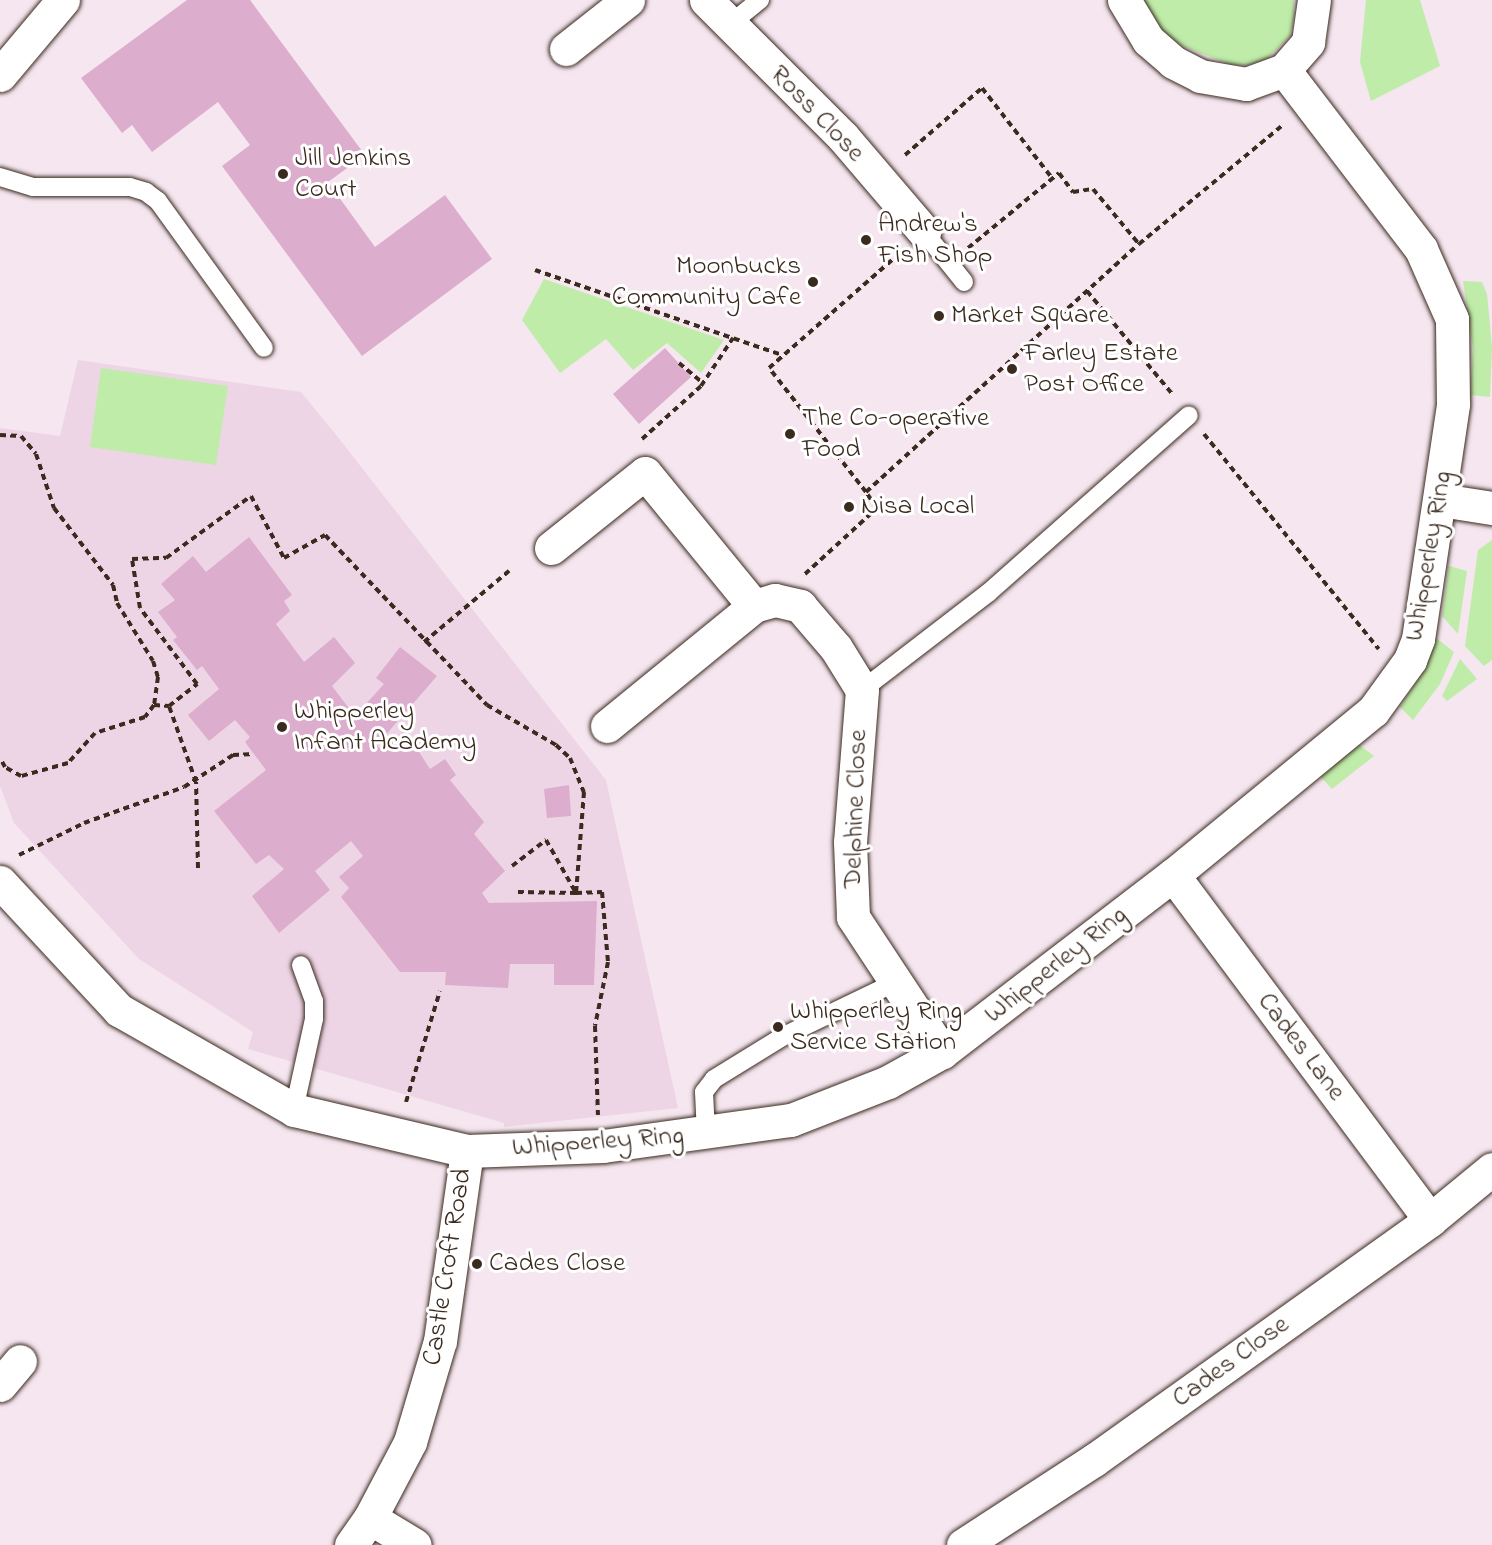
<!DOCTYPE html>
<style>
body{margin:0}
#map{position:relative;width:1492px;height:1545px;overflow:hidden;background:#f5e6f0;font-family:"Indie Flower",sans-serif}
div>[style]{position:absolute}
.built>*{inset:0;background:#eed5e6}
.green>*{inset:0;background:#bfeca9}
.building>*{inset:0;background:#ddadcd}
.path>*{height:4px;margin-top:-2px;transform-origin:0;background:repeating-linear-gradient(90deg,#3b2a1e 0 6px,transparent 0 10.5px)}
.roads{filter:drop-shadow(0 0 2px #3b2a1e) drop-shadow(0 0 2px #3b2a1e)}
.lane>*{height:18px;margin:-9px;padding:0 9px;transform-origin:9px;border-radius:9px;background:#fff}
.street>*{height:33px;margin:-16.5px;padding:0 16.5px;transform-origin:16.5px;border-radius:16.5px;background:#fff}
.dots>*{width:16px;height:16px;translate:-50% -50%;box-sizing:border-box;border:3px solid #fff;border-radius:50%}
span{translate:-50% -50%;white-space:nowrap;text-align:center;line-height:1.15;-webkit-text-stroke:6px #fff;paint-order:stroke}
.street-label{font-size:27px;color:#3b2a1e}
.poi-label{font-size:27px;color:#3b2a1e}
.left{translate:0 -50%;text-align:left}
.right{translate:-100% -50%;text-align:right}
</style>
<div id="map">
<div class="built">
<i style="clip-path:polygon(78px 360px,301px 392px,337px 436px,606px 780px,678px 1108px,504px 1127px,504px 1123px,248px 1049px,253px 1032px,139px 959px,14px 823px,0 786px,0 428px,60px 436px)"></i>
</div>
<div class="green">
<i style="clip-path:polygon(1141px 0,1294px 0,1294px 17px,1290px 36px,1266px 60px,1248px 65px,1231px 65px,1180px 45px,1162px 32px)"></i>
<i style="clip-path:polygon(1366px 0,1420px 0,1440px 66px,1371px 101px,1360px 62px)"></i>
<i style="clip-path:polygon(544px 279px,724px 340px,701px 373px,667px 343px,633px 370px,606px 339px,560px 373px,522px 320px)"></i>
<i style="clip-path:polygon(1463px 281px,1482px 282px,1487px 294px,1492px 347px,1490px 397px,1470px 395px,1473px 349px)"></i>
<i style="clip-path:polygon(101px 368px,228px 386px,216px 465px,90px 447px)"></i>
<i style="clip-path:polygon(1492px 540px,1492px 660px,1484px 666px,1465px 646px,1478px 550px)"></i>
<i style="clip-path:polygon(1449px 566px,1467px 571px,1458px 634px,1442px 616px)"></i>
<i style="clip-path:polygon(1436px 638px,1454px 652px,1440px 684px,1413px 720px,1400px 707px,1426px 667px)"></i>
<i style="clip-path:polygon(1460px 659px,1477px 679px,1447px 701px,1442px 696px)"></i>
<i style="clip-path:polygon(1358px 744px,1374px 756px,1332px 789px,1318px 774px)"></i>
</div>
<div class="building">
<i style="clip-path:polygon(187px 0,250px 0,365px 155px,328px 182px,375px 247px,445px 195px,492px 259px,362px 356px,222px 166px,250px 145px,218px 102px,152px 152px,132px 125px,122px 133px,81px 78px)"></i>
<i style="clip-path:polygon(665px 348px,691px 377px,639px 424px,613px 394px)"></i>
<i style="clip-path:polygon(249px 537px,292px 595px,284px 601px,290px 611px,276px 624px,304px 662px,334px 637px,355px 663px,332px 686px,355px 716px,384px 684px,376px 678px,400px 647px,437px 676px,377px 745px,382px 751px,405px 730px,430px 769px,445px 759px,456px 775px,450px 780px,484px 822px,474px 834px,505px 871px,482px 893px,489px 903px,597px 901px,594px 985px,554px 985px,554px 964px,510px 964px,508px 988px,445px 985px,446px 972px,400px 972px,341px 897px,349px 888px,339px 877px,363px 856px,351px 841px,315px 871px,330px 890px,279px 933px,252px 896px,284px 869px,269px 855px,256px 864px,214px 811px,266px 770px,245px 742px,250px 737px,235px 720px,209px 741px,188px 715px,219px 689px,202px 666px,197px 670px,173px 640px,177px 637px,158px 612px,175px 600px,161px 584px,193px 556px,206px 572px)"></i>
<i style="clip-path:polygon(569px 785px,571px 816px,547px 818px,544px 789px)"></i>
</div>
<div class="path">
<i style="left:905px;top:155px;width:102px;rotate:-41deg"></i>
<i style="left:982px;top:88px;width:114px;rotate:52.1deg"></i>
<i style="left:968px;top:248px;width:118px;rotate:-39.5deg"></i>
<i style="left:1059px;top:173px;width:24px;rotate:54deg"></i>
<i style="left:1073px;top:192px;width:20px;rotate:-9deg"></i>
<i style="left:1093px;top:189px;width:72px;rotate:50.1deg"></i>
<i style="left:535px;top:270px;width:261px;rotate:19deg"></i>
<i style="left:1087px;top:291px;width:135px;rotate:50.4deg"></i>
<i style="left:679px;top:363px;width:31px;rotate:40deg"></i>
<i style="left:1204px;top:434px;width:277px;rotate:50.9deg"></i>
<i style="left:0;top:435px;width:21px;rotate:3deg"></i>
<i style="left:21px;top:436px;width:23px;rotate:50deg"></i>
<i style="left:36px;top:454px;width:57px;rotate:71.6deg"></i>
<i style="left:54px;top:508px;width:97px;rotate:52.5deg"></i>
<i style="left:113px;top:585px;width:18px;rotate:77deg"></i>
<i style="left:117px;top:603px;width:68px;rotate:58.2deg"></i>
<i style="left:153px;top:661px;width:17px;rotate:73deg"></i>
<i style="left:158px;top:677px;width:28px;rotate:98deg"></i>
<i style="left:154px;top:705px;width:15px;rotate:127deg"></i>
<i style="left:145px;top:717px;width:52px;rotate:162.3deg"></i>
<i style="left:95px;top:733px;width:40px;rotate:132deg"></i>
<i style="left:68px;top:763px;width:49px;rotate:164.5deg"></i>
<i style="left:21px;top:776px;width:18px;rotate:-151deg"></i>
<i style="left:5px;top:767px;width:10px;rotate:-119deg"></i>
<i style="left:642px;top:439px;width:79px;rotate:-41.9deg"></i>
<i style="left:701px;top:386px;width:58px;rotate:-56.3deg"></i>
<i style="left:866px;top:492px;width:157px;rotate:-128deg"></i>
<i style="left:769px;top:368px;width:174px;rotate:-41.3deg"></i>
<i style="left:805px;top:574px;width:98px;rotate:-42.5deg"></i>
<i style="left:877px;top:508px;width:19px;rotate:-125deg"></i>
<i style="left:866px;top:492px;width:369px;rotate:-42.3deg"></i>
<i style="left:1139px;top:244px;width:187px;rotate:-39.6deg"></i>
<i style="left:424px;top:642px;width:111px;rotate:-39.9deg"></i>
<i style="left:154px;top:705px;width:15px;rotate:4deg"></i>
<i style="left:19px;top:855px;width:72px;rotate:-26.2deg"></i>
<i style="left:84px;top:823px;width:106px;rotate:-19.8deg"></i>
<i style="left:184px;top:787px;width:59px;rotate:-33.1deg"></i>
<i style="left:233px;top:755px;width:21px;rotate:-3deg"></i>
<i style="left:512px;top:866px;width:43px;rotate:-37.4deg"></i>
<i style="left:546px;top:840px;width:61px;rotate:60.5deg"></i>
<i style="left:576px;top:893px;width:26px;rotate:-2deg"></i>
<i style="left:602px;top:892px;width:70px;rotate:85.1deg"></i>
<i style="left:608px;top:962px;width:65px;rotate:101.5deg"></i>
<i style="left:595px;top:1026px;width:89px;rotate:88.1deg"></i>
<i style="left:198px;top:868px;width:86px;rotate:-91.3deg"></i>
<i style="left:196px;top:782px;width:81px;rotate:-109.6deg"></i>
<i style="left:169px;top:706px;width:36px;rotate:-38deg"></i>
<i style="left:197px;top:684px;width:95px;rotate:-126.9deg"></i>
<i style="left:140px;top:608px;width:50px;rotate:-99.3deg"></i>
<i style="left:132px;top:559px;width:34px;rotate:-2deg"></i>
<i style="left:166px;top:558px;width:105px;rotate:-36.1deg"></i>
<i style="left:251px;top:496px;width:70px;rotate:62deg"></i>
<i style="left:284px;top:558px;width:47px;rotate:-29.3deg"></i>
<i style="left:325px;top:535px;width:235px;rotate:46.4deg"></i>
<i style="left:487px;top:705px;width:80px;rotate:30.1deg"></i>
<i style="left:556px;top:745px;width:19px;rotate:43deg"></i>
<i style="left:570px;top:758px;width:37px;rotate:68deg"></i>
<i style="left:584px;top:792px;width:101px;rotate:94.5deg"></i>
<i style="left:576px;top:893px;width:58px;rotate:-179deg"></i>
<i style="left:406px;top:1102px;width:116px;rotate:-73deg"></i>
</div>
<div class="roads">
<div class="lane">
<i style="left:729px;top:25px;width:40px;rotate:-39deg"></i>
<i style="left:0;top:177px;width:34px;rotate:17deg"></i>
<i style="left:33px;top:187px;width:97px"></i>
<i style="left:130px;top:187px;width:17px;rotate:17deg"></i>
<i style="left:146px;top:192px;width:15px;rotate:37deg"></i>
<i style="left:158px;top:201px;width:181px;rotate:54.2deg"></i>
<i style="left:924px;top:232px;width:64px;rotate:51.3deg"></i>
<i style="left:862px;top:690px;width:159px;rotate:-37.6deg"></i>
<i style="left:988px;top:593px;width:268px;rotate:-41.5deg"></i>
<i style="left:294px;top:1110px;width:93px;rotate:-77.6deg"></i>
<i style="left:314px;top:1019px;width:18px;rotate:-90deg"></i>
<i style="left:314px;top:1001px;width:38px;rotate:-110deg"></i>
<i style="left:706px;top:1134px;width:42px;rotate:-92.7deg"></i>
<i style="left:704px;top:1092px;width:16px;rotate:-52deg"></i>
<i style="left:714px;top:1079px;width:82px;rotate:-31.6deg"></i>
<i style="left:784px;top:1036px;width:122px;rotate:-25.7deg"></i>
</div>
<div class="street">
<i style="left:706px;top:0;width:194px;rotate:45deg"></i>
<i style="left:843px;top:137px;width:125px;rotate:49.5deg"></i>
<i style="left:1124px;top:0;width:47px;rotate:59deg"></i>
<i style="left:1148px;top:40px;width:33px;rotate:41deg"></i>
<i style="left:1173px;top:62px;width:30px;rotate:27deg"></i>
<i style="left:1200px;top:76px;width:47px;rotate:9.9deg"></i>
<i style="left:1246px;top:84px;width:40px;rotate:-20.2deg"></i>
<i style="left:1284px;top:70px;width:37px;rotate:-49deg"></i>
<i style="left:1308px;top:42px;width:42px;rotate:-81.9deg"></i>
<i style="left:566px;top:49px;width:79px;rotate:-38.3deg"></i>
<i style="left:0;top:75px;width:98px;rotate:-50deg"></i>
<i style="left:1441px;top:500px;width:52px;rotate:8.9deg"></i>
<i style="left:551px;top:548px;width:120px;rotate:-38.6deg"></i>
<i style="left:645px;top:473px;width:172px;rotate:50.7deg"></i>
<i style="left:754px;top:606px;width:22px;rotate:-16deg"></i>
<i style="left:775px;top:600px;width:26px;rotate:13deg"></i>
<i style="left:800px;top:606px;width:55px;rotate:49.4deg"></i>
<i style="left:836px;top:648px;width:49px;rotate:58.2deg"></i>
<i style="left:862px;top:690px;width:152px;rotate:94.5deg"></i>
<i style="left:850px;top:842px;width:75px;rotate:87.7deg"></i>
<i style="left:853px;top:917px;width:162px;rotate:56.6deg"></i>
<i style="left:607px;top:726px;width:190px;rotate:-39.2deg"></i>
<i style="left:1173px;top:875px;width:430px;rotate:53.3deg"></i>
<i style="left:0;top:882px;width:175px;rotate:47.1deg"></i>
<i style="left:119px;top:1010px;width:202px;rotate:29.7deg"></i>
<i style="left:294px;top:1110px;width:178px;rotate:13.3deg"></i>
<i style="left:467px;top:1151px;width:136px;rotate:-2.1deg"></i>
<i style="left:603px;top:1146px;width:190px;rotate:-7.9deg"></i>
<i style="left:791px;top:1120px;width:104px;rotate:-21.4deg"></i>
<i style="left:888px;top:1082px;width:62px;rotate:-29.1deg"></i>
<i style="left:942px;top:1052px;width:291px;rotate:-37.5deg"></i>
<i style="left:1173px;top:875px;width:259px;rotate:-39.4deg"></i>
<i style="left:1373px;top:711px;width:63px;rotate:-54deg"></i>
<i style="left:1410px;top:660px;width:22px;rotate:-69deg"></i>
<i style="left:1418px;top:639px;width:238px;rotate:-81.5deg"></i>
<i style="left:1453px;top:404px;width:85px;rotate:-90.7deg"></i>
<i style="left:1452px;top:319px;width:77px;rotate:-113.9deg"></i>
<i style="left:1421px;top:249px;width:225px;rotate:-127.4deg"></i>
<i style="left:0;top:1385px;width:31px;rotate:-50deg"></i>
<i style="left:370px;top:1518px;width:52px;rotate:31deg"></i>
<i style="left:351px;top:1545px;width:33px;rotate:-55deg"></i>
<i style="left:370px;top:1518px;width:86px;rotate:-62.2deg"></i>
<i style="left:410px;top:1442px;width:105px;rotate:-73.5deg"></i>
<i style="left:440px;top:1341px;width:192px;rotate:-81.9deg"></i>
<i style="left:963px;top:1545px;width:156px;rotate:-33deg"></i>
<i style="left:1094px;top:1460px;width:413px;rotate:-35.5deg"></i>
<i style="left:1430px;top:1220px;width:80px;rotate:-39.4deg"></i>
</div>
</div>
<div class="dots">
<i style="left:283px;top:174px;background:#3b2a1e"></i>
<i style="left:866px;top:240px;background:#3b2a1e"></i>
<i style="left:813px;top:282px;background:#3b2a1e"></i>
<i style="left:939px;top:316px;background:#3b2a1e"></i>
<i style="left:1012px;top:369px;background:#3b2a1e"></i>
<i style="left:790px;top:434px;background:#3b2a1e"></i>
<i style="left:849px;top:507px;background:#3b2a1e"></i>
<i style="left:282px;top:727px;background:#3b2a1e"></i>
<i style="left:778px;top:1027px;background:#3b2a1e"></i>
<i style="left:477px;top:1264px;background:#3b2a1e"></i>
</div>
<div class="street-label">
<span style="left:817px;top:114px;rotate:46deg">Ross Close</span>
<span style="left:1429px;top:556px;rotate:-80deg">Whipperley Ring</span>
<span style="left:856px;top:809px;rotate:-88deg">Delphine Close</span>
<span style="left:1056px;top:965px;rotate:-38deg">Whipperley Ring</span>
<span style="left:1301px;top:1047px;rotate:53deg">Cades Lane</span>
<span style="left:598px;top:1142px;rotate:-4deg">Whipperley Ring</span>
<span style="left:448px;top:1267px;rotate:-81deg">Castle Croft Road</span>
<span style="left:1231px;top:1362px;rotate:-36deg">Cades Close</span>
</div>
<div class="poi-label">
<span class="left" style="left:295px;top:174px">Jill Jenkins<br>Court</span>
<span class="left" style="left:878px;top:240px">Andrew's<br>Fish Shop</span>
<span class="right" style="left:801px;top:282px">Moonbucks<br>Community Cafe</span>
<span class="left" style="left:951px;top:316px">Market Square</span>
<span class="left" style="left:1024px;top:369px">Farley Estate<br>Post Office</span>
<span class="left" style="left:802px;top:434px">The Co-operative<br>Food</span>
<span class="left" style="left:861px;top:507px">Nisa Local</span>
<span class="left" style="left:294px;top:727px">Whipperley<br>Infant Academy</span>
<span class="left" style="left:790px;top:1027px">Whipperley Ring<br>Service Station</span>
<span class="left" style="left:489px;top:1264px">Cades Close</span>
</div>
</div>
